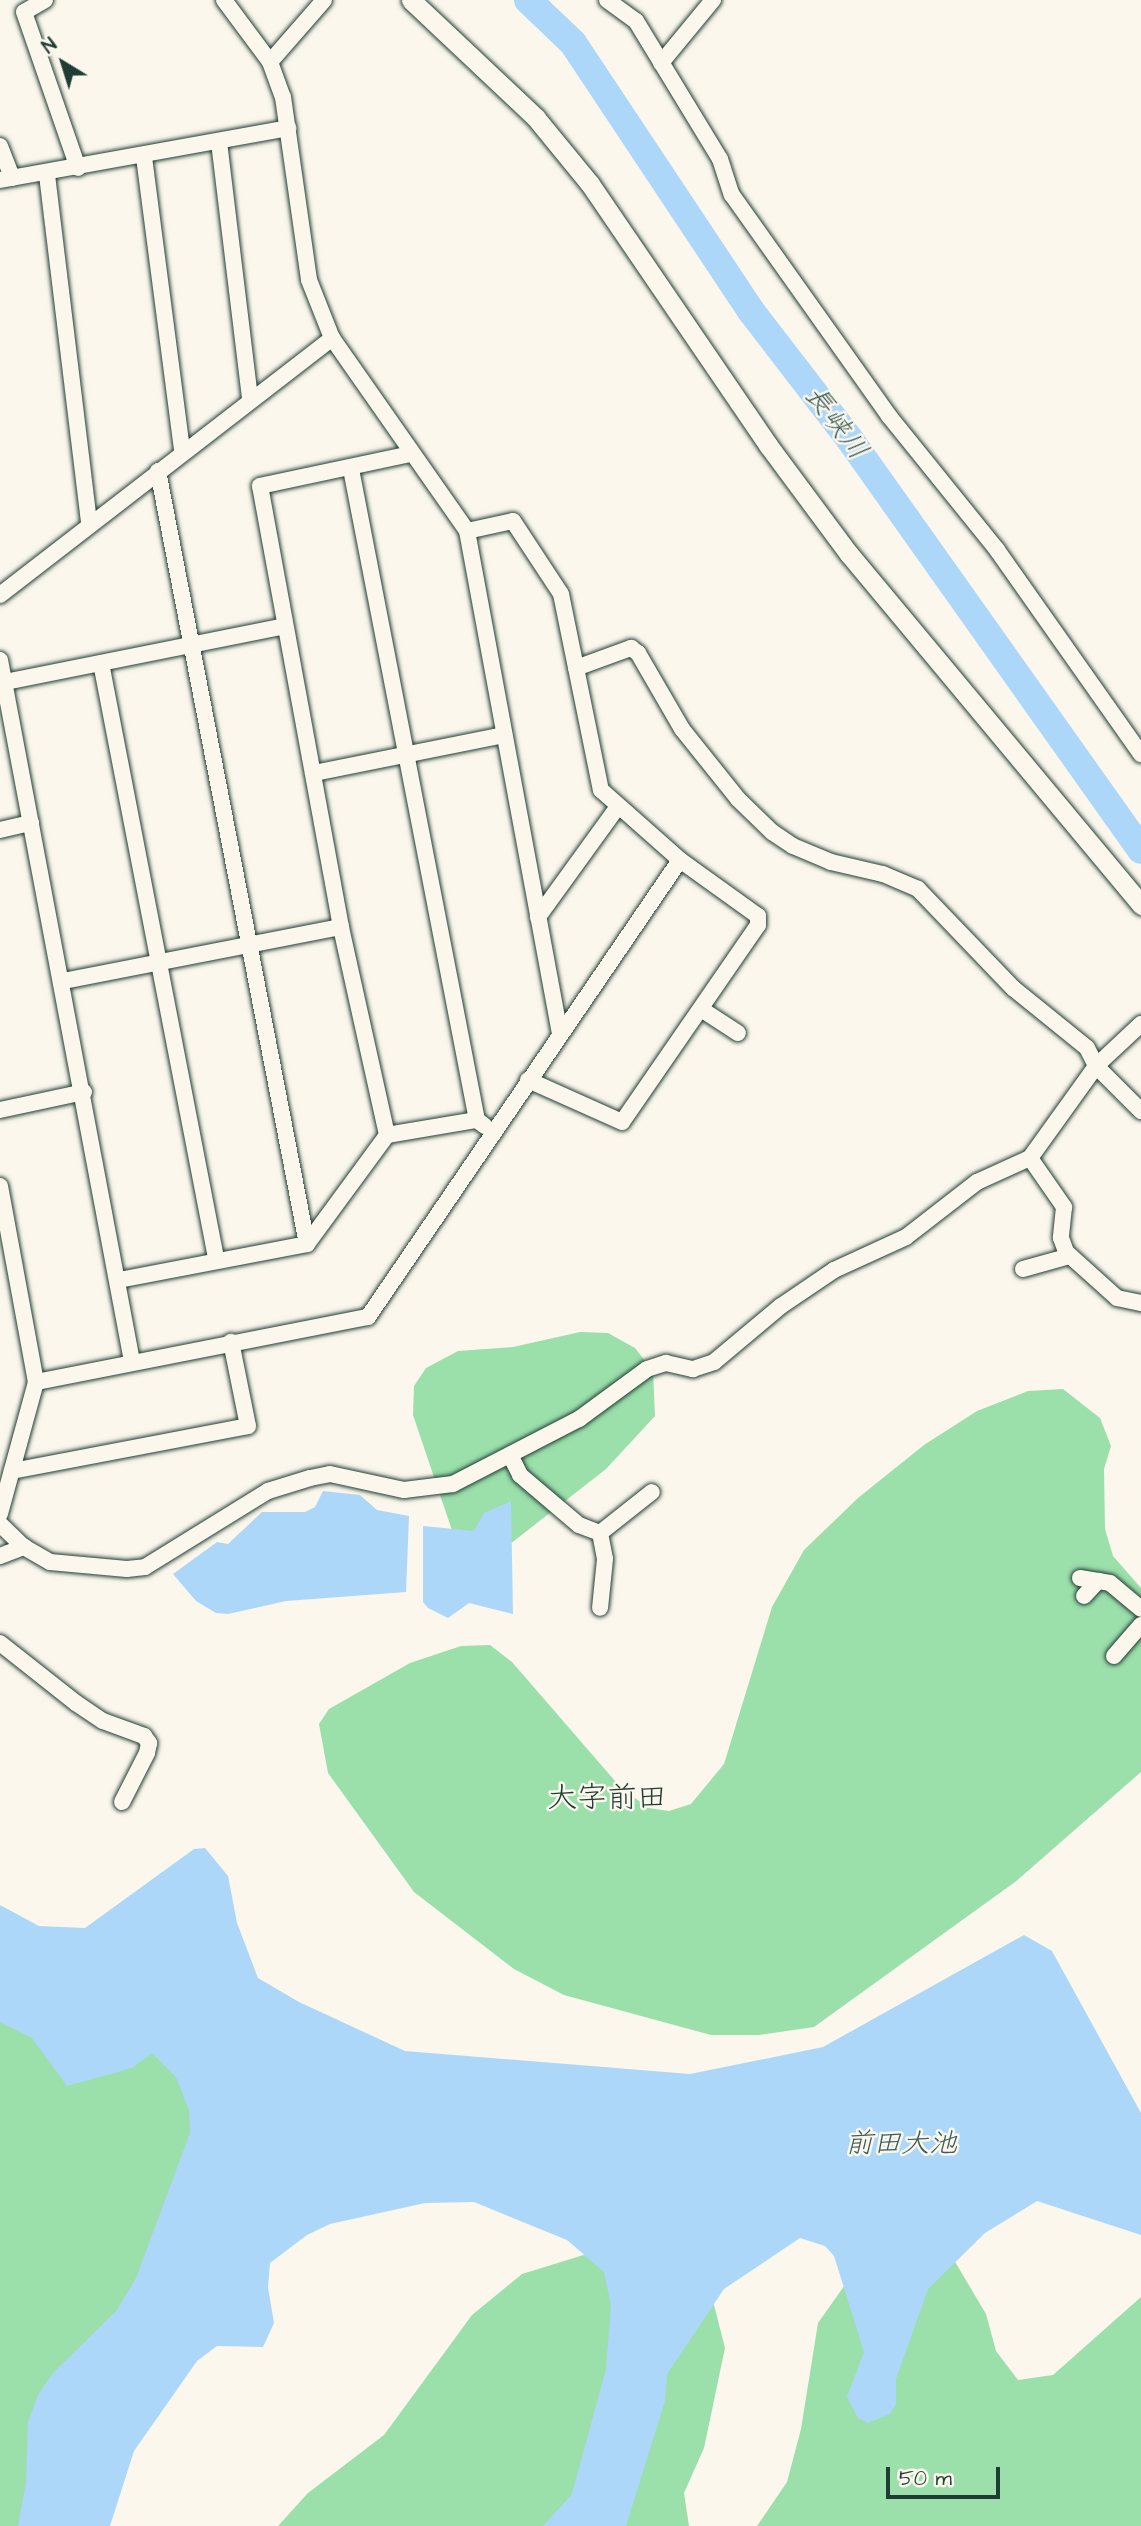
<!DOCTYPE html>
<meta charset="utf-8">
<style>
body{margin:0}
#map{position:relative;width:1141px;height:2526px;overflow:hidden;background:#fbf7ec;font-family:"Architects Daughter","Klee One",sans-serif}
div>[style]{position:absolute}
.green>*{inset:0;background:#9bdfab}
.water>*{inset:0;background:#add7f8}
.river>*{height:28px;margin:-14px;padding:0 14px;transform-origin:14px;border-radius:14px;background:#add7f8}
.roads{filter:drop-shadow(0 0 2px #1f3d34) drop-shadow(0 0 2px #1f3d34)}
.minor>*{height:16px;margin:-8px;padding:0 8px;transform-origin:8px;border-radius:8px;background:#fbf7ec}
.tertiary>*{height:19px;margin:-9.5px;padding:0 9.5px;transform-origin:9.5px;border-radius:9.5px;background:#fbf7ec}
span{translate:-50% -50%;white-space:nowrap;text-align:center;line-height:1.15;-webkit-text-stroke:5px #fbf7ec;paint-order:stroke}
.water-label{font-size:28px;color:#3b5c5b;font-style:italic}
.quarter-label{font-size:30px;color:#1f3d34}
.north{position:absolute;left:28px;top:28px;width:70px;height:70px;-webkit-text-stroke:5px #fbf7ec;paint-order:stroke;rotate:322deg;font-size:19px;font-weight:700;line-height:28px;text-align:center;color:#1f3d34}
.north::after{content:'';display:block;margin:auto;width:24px;height:32px;background:#1f3d34;clip-path:polygon(50% 0,100% 100%,50% 72%,0 100%)}
.scale{position:absolute;left:886px;top:2467px;width:114px;height:32px;box-sizing:border-box;border:4px solid #1f3d34;border-top:0;padding-left:9px;font-size:21px;line-height:24px;white-space:nowrap;color:#1f3d34;-webkit-text-stroke:5px #fbf7ec;paint-order:stroke}
</style>
<div id="map">
<div class="green">
<i style="clip-path:polygon(580px 1332px,608px 1333px,635px 1348px,653px 1371px,655px 1416px,606px 1469px,505px 1548px,459px 1551px,413px 1415px,414px 1386px,426px 1368px,458px 1351px,513px 1347px)"></i>
<i style="clip-path:polygon(1063px 1389px,1100px 1418px,1111px 1446px,1104px 1469px,1105px 1529px,1113px 1556px,1141px 1588px,1141px 1772px,1015px 1882px,814px 2027px,759px 2035px,711px 2035px,564px 1995px,514px 1969px,414px 1892px,328px 1773px,319px 1724px,329px 1709px,410px 1663px,461px 1646px,490px 1645px,512px 1662px,622px 1789px,649px 1808px,669px 1811px,691px 1804px,724px 1764px,772px 1607px,804px 1550px,858px 1498px,924px 1445px,977px 1411px,1028px 1391px)"></i>
<i style="clip-path:polygon(0 2011px,128px 2042px,169px 2060px,206px 2085px,84px 2526px,0 2526px)"></i>
<i style="clip-path:polygon(632px 2240px,714px 2305px,725px 2348px,704px 2448px,684px 2493px,689px 2526px,278px 2526px,308px 2493px,384px 2435px,472px 2315px,522px 2274px)"></i>
<i style="clip-path:polygon(954px 2260px,986px 2314px,996px 2351px,1018px 2380px,1053px 2375px,1141px 2297px,1141px 2526px,757px 2526px,787px 2482px,801px 2429px,818px 2323px,859px 2265px)"></i>
</div>
<div class="water">
<i style="clip-path:polygon(323px 1491px,360px 1495px,377px 1510px,409px 1516px,406px 1592px,286px 1601px,228px 1614px,216px 1613px,196px 1601px,173px 1574px,217px 1542px,228px 1544px,262px 1512px,305px 1512px,315px 1507px)"></i>
<i style="clip-path:polygon(511px 1501px,513px 1614px,469px 1603px,448px 1618px,428px 1608px,423px 1602px,423px 1526px,474px 1531px,484px 1513px)"></i>
<i style="clip-path:polygon(205px 1848px,228px 1876px,237px 1923px,258px 1978px,299px 2002px,405px 2051px,690px 2074px,823px 2047px,1024px 1935px,1052px 1951px,1141px 2113px,1141px 2235px,1037px 2201px,985px 2233px,928px 2289px,896px 2379px,896px 2404px,890px 2414px,868px 2423px,858px 2418px,847px 2397px,864px 2352px,834px 2256px,825px 2246px,800px 2238px,724px 2289px,667px 2374px,665px 2401px,626px 2526px,543px 2526px,572px 2494px,606px 2369px,611px 2306px,604px 2272px,567px 2240px,474px 2202px,425px 2203px,330px 2224px,307px 2235px,270px 2263px,268px 2287px,274px 2323px,263px 2347px,217px 2346px,197px 2361px,134px 2451px,110px 2526px,18px 2526px,26px 2482px,28px 2422px,38px 2395px,53px 2373px,117px 2310px,136px 2278px,190px 2133px,189px 2110px,176px 2077px,152px 2053px,132px 2068px,67px 2086px,32px 2038px,0 2022px,0 1905px,39px 1926px,85px 1928px,194px 1849px)"></i>
</div>
<div class="river">
<i style="left:528px;top:0;width:62px;rotate:43.7deg"></i>
<i style="left:573px;top:43px;width:322px;rotate:56.4deg"></i>
<i style="left:751px;top:311px;width:164px;rotate:52.4deg"></i>
<i style="left:851px;top:441px;width:501px;rotate:54.66deg"></i>
</div>
<div class="roads">
<div class="minor">
<i style="left:45px;top:0;width:24px;rotate:150deg"></i>
<i style="left:24px;top:12px;width:165px;rotate:70.9deg"></i>
<i style="left:224px;top:0;width:77px;rotate:53.4deg"></i>
<i style="left:270px;top:62px;width:37px;rotate:70deg"></i>
<i style="left:283px;top:97px;width:185px;rotate:81.9deg"></i>
<i style="left:309px;top:280px;width:62px;rotate:68.4deg"></i>
<i style="left:332px;top:338px;width:236px;rotate:55deg"></i>
<i style="left:467px;top:531px;width:512px;rotate:79.52deg"></i>
<i style="left:607px;top:0;width:36px;rotate:36deg"></i>
<i style="left:636px;top:21px;width:162px;rotate:58.7deg"></i>
<i style="left:720px;top:159px;width:38px;rotate:72deg"></i>
<i style="left:732px;top:195px;width:271px;rotate:54.6deg"></i>
<i style="left:889px;top:416px;width:172px;rotate:51.1deg"></i>
<i style="left:997px;top:550px;width:250px;rotate:54.8deg"></i>
<i style="left:270px;top:62px;width:82px;rotate:-48.9deg"></i>
<i style="left:661px;top:63px;width:82px;rotate:-50.5deg"></i>
<i style="left:219px;top:142px;width:259px;rotate:83.1deg"></i>
<i style="left:0;top:146px;width:34px;rotate:69deg"></i>
<i style="left:144px;top:157px;width:295px;rotate:82.6deg"></i>
<i style="left:47px;top:175px;width:351px;rotate:83.1deg"></i>
<i style="left:0;top:180px;width:293px;rotate:-10.2deg"></i>
<i style="left:351px;top:469px;width:663px;rotate:79.05deg"></i>
<i style="left:158px;top:471px;width:787px;rotate:79.09deg"></i>
<i style="left:467px;top:531px;width:47px;rotate:-12.3deg"></i>
<i style="left:513px;top:521px;width:87px;rotate:56.7deg"></i>
<i style="left:561px;top:594px;width:200px;rotate:78.5deg"></i>
<i style="left:601px;top:790px;width:106px;rotate:41.5deg"></i>
<i style="left:680px;top:860px;width:96px;rotate:35.7deg"></i>
<i style="left:758px;top:916px;width:9px;rotate:90deg"></i>
<i style="left:758px;top:925px;width:239px;rotate:124.6deg"></i>
<i style="left:622px;top:1122px;width:103px;rotate:-155.9deg"></i>
<i style="left:0;top:595px;width:420px;rotate:-37.7deg"></i>
<i style="left:0;top:660px;width:713px;rotate:79.34deg"></i>
<i style="left:101px;top:663px;width:606px;rotate:79.06deg"></i>
<i style="left:576px;top:668px;width:59px;rotate:-20deg"></i>
<i style="left:631px;top:648px;width:9px;rotate:36deg"></i>
<i style="left:638px;top:653px;width:88px;rotate:59.9deg"></i>
<i style="left:682px;top:729px;width:90px;rotate:51.3deg"></i>
<i style="left:738px;top:799px;width:47px;rotate:44.1deg"></i>
<i style="left:772px;top:832px;width:25px;rotate:34deg"></i>
<i style="left:793px;top:846px;width:41px;rotate:22.8deg"></i>
<i style="left:831px;top:862px;width:53px;rotate:13deg"></i>
<i style="left:883px;top:874px;width:38px;rotate:23deg"></i>
<i style="left:918px;top:889px;width:137px;rotate:46.2deg"></i>
<i style="left:1013px;top:988px;width:95px;rotate:39deg"></i>
<i style="left:1087px;top:1048px;width:20px;rotate:63deg"></i>
<i style="left:1096px;top:1066px;width:64px;rotate:45deg"></i>
<i style="left:5px;top:682px;width:285px;rotate:-11.3deg"></i>
<i style="left:314px;top:773px;width:194px;rotate:-11.3deg"></i>
<i style="left:0;top:830px;width:32px;rotate:-13deg"></i>
<i style="left:538px;top:917px;width:135px;rotate:-54.1deg"></i>
<i style="left:63px;top:981px;width:283px;rotate:-11deg"></i>
<i style="left:701px;top:1009px;width:44px;rotate:33deg"></i>
<i style="left:0;top:1110px;width:86px;rotate:-12.1deg"></i>
<i style="left:387px;top:1135px;width:213px;rotate:-102.5deg"></i>
<i style="left:341px;top:927px;width:448px;rotate:-100.4deg"></i>
<i style="left:260px;top:486px;width:153px;rotate:-12deg"></i>
<i style="left:1030px;top:1158px;width:60px;rotate:55.2deg"></i>
<i style="left:1064px;top:1207px;width:31px;rotate:96deg"></i>
<i style="left:1061px;top:1238px;width:15px;rotate:70deg"></i>
<i style="left:1066px;top:1252px;width:69px;rotate:42deg"></i>
<i style="left:1117px;top:1298px;width:25px;rotate:12deg"></i>
<i style="left:0;top:1186px;width:199px;rotate:79.6deg"></i>
<i style="left:36px;top:1382px;width:137px;rotate:105.3deg"></i>
<i style="left:1023px;top:1269px;width:49px;rotate:-15.5deg"></i>
<i style="left:119px;top:1280px;width:191px;rotate:-10.8deg"></i>
<i style="left:307px;top:1244px;width:135px;rotate:-53.7deg"></i>
<i style="left:387px;top:1135px;width:91px;rotate:-9.5deg"></i>
<i style="left:477px;top:1120px;width:10px;rotate:37deg"></i>
<i style="left:36px;top:1382px;width:338px;rotate:-11.1deg"></i>
<i style="left:368px;top:1317px;width:553px;rotate:-55.68deg"></i>
<i style="left:510px;top:1455px;width:22px;rotate:63deg"></i>
<i style="left:520px;top:1475px;width:77px;rotate:40.3deg"></i>
<i style="left:579px;top:1525px;width:22px;rotate:21deg"></i>
<i style="left:600px;top:1533px;width:66px;rotate:-38.3deg"></i>
<i style="left:12px;top:1471px;width:240px;rotate:-10.8deg"></i>
<i style="left:248px;top:1426px;width:86px;rotate:-101.4deg"></i>
<i style="left:0;top:1524px;width:33px;rotate:44deg"></i>
<i style="left:24px;top:1547px;width:30px;rotate:30deg"></i>
<i style="left:50px;top:1562px;width:77px;rotate:5.2deg"></i>
<i style="left:127px;top:1569px;width:18px;rotate:-6deg"></i>
<i style="left:145px;top:1567px;width:145px;rotate:-31.7deg"></i>
<i style="left:268px;top:1491px;width:44px;rotate:-17.2deg"></i>
<i style="left:310px;top:1478px;width:20px;rotate:-11deg"></i>
<i style="left:330px;top:1474px;width:76px;rotate:12.2deg"></i>
<i style="left:404px;top:1490px;width:49px;rotate:-7deg"></i>
<i style="left:453px;top:1484px;width:142px;rotate:-27.3deg"></i>
<i style="left:579px;top:1419px;width:84px;rotate:-36.3deg"></i>
<i style="left:647px;top:1369px;width:20px;rotate:-18deg"></i>
<i style="left:666px;top:1363px;width:28px;rotate:13deg"></i>
<i style="left:693px;top:1369px;width:22px;rotate:-18deg"></i>
<i style="left:714px;top:1362px;width:87px;rotate:-39.9deg"></i>
<i style="left:781px;top:1306px;width:64px;rotate:-34.2deg"></i>
<i style="left:834px;top:1270px;width:79px;rotate:-24.6deg"></i>
<i style="left:906px;top:1237px;width:90px;rotate:-37.8deg"></i>
<i style="left:977px;top:1182px;width:58px;rotate:-24.4deg"></i>
<i style="left:1030px;top:1158px;width:113px;rotate:-54.3deg"></i>
<i style="left:1096px;top:1066px;width:62px;rotate:-43deg"></i>
<i style="left:600px;top:1533px;width:26px;rotate:79deg"></i>
<i style="left:605px;top:1559px;width:49px;rotate:95.8deg"></i>
<i style="left:0;top:1556px;width:26px;rotate:-21deg"></i>
<i style="left:1080px;top:1578px;width:18px;rotate:9deg"></i>
<i style="left:1084px;top:1596px;width:21px;rotate:-47deg"></i>
<i style="left:1098px;top:1581px;width:12px;rotate:9deg"></i>
<i style="left:1110px;top:1583px;width:40px;rotate:40deg"></i>
<i style="left:0;top:1643px;width:97px;rotate:38.3deg"></i>
<i style="left:76px;top:1703px;width:32px;rotate:34deg"></i>
<i style="left:103px;top:1721px;width:44px;rotate:20.1deg"></i>
<i style="left:144px;top:1736px;width:9px;rotate:54deg"></i>
<i style="left:149px;top:1743px;width:10px;rotate:101deg"></i>
<i style="left:147px;top:1753px;width:55px;rotate:117deg"></i>
<i style="left:1114px;top:1656px;width:41px;rotate:-48.9deg"></i>
</div>
<div class="tertiary">
<i style="left:411px;top:0;width:172px;rotate:43.3deg"></i>
<i style="left:536px;top:118px;width:85px;rotate:50.7deg"></i>
<i style="left:590px;top:184px;width:316px;rotate:55.7deg"></i>
<i style="left:768px;top:445px;width:136px;rotate:53.4deg"></i>
<i style="left:849px;top:554px;width:457px;rotate:50.2deg"></i>
</div>
</div>
<div class="water-label">
<span style="left:836px;top:423px;rotate:53deg">長峡川</span>
<span style="left:901px;top:2144px">前田大池</span>
</div>
<div class="quarter-label">
<span style="left:607px;top:1798px">大字前田</span>
</div>
<div class="north">N</div>
<div class="scale">50 m</div>
</div>
